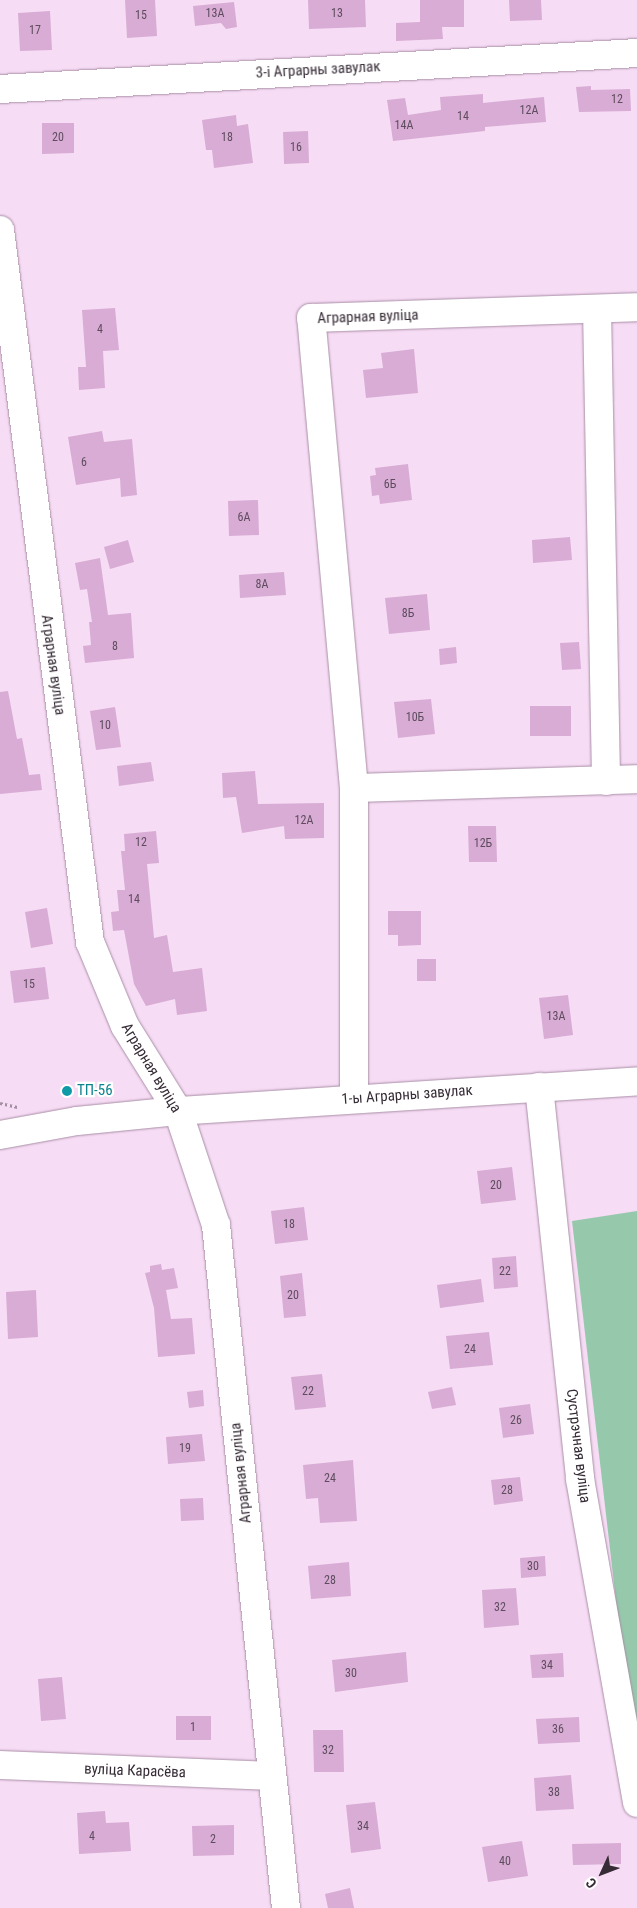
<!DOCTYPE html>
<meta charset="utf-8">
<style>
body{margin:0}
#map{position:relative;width:637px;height:1908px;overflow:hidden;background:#f7dcf5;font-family:"Roboto Condensed",sans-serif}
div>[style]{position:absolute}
.green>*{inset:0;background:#96c9ac}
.building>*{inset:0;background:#d8acd5}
.path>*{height:3px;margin-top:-1.5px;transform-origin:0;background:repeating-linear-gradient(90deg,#a28fa1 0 2.5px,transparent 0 5px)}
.roads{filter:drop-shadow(0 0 1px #a88fa6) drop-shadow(0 0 1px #a88fa6)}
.minor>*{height:28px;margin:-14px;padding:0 14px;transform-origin:14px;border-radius:14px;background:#fff}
.dots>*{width:14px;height:14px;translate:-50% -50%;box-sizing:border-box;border:2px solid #fff;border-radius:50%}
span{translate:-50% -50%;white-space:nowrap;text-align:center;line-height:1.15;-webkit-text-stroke:4.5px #fff;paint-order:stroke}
.number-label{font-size:12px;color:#5e4c5e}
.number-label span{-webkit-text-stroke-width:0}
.street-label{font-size:15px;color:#362c36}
.culture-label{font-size:15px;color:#0d838f}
.left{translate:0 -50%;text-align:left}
.north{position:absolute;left:577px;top:1848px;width:50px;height:50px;-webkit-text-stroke:4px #fff;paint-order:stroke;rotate:227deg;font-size:14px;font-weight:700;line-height:20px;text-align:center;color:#362c36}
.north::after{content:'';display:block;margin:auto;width:18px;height:22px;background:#362c36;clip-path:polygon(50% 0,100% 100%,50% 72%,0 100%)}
</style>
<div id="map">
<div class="green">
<i style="clip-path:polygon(637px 1211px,637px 1782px,572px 1221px)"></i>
</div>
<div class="building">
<i style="clip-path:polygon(125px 0,155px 0,157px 36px,127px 38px)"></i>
<i style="clip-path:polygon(308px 0,365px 0,366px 27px,309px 29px)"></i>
<i style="clip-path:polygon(420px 0,464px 0,464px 27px,442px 27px,443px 39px,396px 41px,396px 23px,420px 22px)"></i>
<i style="clip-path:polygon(509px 0,541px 0,542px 20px,510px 21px)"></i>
<i style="clip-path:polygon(234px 2px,237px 27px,226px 29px,221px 23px,195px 26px,193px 6px)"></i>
<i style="clip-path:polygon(50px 11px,52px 50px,20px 51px,18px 13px)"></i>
<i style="clip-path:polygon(591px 86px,591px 90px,630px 89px,631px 111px,579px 112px,576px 87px)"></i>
<i style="clip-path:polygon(483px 94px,483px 103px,544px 97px,546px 122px,485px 127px,485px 131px,393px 141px,387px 100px,405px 98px,408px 115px,441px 110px,440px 97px)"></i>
<i style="clip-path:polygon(236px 115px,237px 126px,248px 124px,253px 163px,214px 168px,212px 150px,206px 150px,202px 120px)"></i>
<i style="clip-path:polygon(42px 123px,74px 123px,74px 153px,42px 154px)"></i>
<i style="clip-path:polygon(308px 131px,309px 163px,284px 164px,283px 132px)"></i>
<i style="clip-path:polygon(115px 308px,119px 350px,103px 351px,105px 388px,79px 390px,78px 367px,86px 367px,82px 310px)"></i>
<i style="clip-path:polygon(414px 349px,418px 393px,366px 398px,363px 370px,383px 368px,381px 353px)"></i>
<i style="clip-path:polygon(102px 431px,104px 442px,132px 439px,137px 495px,121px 497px,120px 478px,76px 485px,68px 437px)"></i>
<i style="clip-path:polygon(408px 464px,412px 500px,380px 504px,379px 495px,372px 496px,370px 476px,376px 475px,375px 468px)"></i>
<i style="clip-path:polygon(258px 500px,259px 535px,229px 536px,228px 501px)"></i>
<i style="clip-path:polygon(570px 537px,572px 560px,533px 563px,532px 540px)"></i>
<i style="clip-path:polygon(128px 540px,134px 562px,110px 569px,104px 547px)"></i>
<i style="clip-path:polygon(100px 558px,108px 615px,131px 613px,134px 658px,85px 663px,83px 646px,91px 645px,89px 622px,92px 622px,87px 589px,80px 590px,75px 563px)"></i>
<i style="clip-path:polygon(284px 572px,286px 595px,240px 598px,239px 575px)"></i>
<i style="clip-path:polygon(427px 594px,430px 630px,389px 634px,385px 598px)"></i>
<i style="clip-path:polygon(579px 642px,581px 669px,562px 670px,560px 643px)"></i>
<i style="clip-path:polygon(456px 647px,457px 663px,440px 665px,439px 649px)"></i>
<i style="clip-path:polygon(8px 691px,17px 739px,22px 738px,29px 775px,40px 774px,42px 790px,0 794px,0 692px)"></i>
<i style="clip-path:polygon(431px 699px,435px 734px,398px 738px,394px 702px)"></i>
<i style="clip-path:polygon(530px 706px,571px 706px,571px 736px,530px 736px)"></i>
<i style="clip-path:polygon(115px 707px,121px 747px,96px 750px,90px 711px)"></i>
<i style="clip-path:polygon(151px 762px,154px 781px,119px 786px,117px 766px)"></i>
<i style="clip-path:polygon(255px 771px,258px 804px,324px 803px,324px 838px,285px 839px,284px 826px,242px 833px,236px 797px,223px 798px,222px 773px)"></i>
<i style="clip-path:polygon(468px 826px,496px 826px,497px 862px,469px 862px)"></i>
<i style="clip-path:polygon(156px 831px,159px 863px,147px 864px,154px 938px,167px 935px,173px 972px,202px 968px,207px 1011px,177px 1015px,175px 999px,146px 1006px,134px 984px,124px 930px,113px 931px,111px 912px,119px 911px,117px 890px,125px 890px,121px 851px,125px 851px,124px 834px)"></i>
<i style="clip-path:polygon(47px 908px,53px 944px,31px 948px,25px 912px)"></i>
<i style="clip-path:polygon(388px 911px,421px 911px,421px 945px,398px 946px,398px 935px,388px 935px)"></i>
<i style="clip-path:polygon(417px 959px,436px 959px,436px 981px,417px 981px)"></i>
<i style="clip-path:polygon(45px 967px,49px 999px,14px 1003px,10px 971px)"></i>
<i style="clip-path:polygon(568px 995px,573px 1035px,544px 1039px,539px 998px)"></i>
<i style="clip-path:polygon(512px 1167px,516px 1200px,481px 1204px,477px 1171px)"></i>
<i style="clip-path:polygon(304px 1207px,308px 1240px,275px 1244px,271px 1211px)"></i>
<i style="clip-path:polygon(516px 1256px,518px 1287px,494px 1289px,492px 1258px)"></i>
<i style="clip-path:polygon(161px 1264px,162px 1270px,174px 1268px,178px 1288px,166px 1290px,171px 1319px,192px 1318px,195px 1354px,158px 1357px,154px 1308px,145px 1273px,150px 1272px,150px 1266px)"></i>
<i style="clip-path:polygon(302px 1273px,306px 1316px,284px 1318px,280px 1276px)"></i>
<i style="clip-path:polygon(481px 1279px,484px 1302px,440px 1308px,437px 1285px)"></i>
<i style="clip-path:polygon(36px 1290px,38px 1337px,8px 1339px,6px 1292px)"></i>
<i style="clip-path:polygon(489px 1332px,493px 1365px,450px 1369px,446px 1336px)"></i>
<i style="clip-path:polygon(322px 1374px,326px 1407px,295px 1410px,291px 1377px)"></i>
<i style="clip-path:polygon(452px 1387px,456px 1405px,432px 1409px,428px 1392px)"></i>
<i style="clip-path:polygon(203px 1390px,204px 1406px,189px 1408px,187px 1392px)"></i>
<i style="clip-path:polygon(530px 1404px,534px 1434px,503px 1438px,499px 1408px)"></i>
<i style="clip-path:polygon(202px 1434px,205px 1461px,168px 1464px,166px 1437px)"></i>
<i style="clip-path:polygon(353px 1460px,357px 1521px,320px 1523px,318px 1498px,306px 1499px,303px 1465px)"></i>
<i style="clip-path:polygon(520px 1477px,523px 1501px,494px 1505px,491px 1480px)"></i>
<i style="clip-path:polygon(203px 1498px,204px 1520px,181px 1521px,180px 1499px)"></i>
<i style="clip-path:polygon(545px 1556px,546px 1576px,521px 1578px,520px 1558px)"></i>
<i style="clip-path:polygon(349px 1562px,351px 1596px,311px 1599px,308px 1566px)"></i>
<i style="clip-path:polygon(516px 1588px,519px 1625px,484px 1628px,482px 1590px)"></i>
<i style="clip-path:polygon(406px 1652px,408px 1682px,335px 1692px,332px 1660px)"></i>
<i style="clip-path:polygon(563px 1653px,564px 1677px,532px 1678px,530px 1655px)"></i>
<i style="clip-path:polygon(62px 1677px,66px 1719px,41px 1721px,38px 1679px)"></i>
<i style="clip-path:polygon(176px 1716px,211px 1716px,211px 1740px,176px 1740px)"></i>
<i style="clip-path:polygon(579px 1717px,580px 1742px,538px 1744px,536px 1719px)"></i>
<i style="clip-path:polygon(313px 1730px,343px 1730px,344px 1772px,314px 1772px)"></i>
<i style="clip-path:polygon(571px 1775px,574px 1809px,536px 1811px,534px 1778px)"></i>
<i style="clip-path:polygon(375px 1802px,381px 1849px,351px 1853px,346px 1805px)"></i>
<i style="clip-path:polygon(105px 1811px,106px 1823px,129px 1822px,131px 1851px,79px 1854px,77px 1813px)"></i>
<i style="clip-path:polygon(234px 1825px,234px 1855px,193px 1856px,192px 1826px)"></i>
<i style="clip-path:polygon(522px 1841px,528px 1876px,488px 1882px,482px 1847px)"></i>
<i style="clip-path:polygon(621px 1843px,621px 1864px,573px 1865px,572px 1844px)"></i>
<i style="clip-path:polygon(350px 1888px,354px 1908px,328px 1908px,325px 1894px)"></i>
</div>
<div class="path">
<i style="left:0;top:1103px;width:18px;rotate:13deg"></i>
</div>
<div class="roads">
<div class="minor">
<i style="left:0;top:89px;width:638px;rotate:-3.23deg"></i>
<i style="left:0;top:230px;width:718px;rotate:82.8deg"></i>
<i style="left:90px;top:942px;width:91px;rotate:67.4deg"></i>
<i style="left:125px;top:1026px;width:100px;rotate:58.1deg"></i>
<i style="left:178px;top:1111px;width:120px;rotate:71.6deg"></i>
<i style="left:216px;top:1225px;width:687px;rotate:84.15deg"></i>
<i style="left:597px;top:309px;width:472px;rotate:88.9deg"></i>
<i style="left:354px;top:788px;width:283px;rotate:-1.8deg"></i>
<i style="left:539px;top:1087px;width:394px;rotate:84deg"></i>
<i style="left:580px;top:1479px;width:329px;rotate:80deg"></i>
<i style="left:354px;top:1099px;width:311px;rotate:-90deg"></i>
<i style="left:354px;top:788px;width:472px;rotate:-95.2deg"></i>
<i style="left:311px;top:318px;width:326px;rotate:-1.9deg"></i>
<i style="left:0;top:1135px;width:78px;rotate:-10.3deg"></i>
<i style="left:77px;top:1121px;width:101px;rotate:-5.7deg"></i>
<i style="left:178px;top:1111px;width:460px;rotate:-3.7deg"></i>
<i style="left:0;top:1765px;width:271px;rotate:2.3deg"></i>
</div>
</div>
<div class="dots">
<i style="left:67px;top:1091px;background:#0f9aa8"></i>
</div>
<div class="number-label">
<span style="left:215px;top:14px">13А</span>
<span style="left:337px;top:14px">13</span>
<span style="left:141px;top:16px">15</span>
<span style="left:35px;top:31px">17</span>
<span style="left:617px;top:100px">12</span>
<span style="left:529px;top:111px">12А</span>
<span style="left:463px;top:117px">14</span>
<span style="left:404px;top:126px">14А</span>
<span style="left:58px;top:138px">20</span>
<span style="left:227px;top:138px">18</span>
<span style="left:296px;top:148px">16</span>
<span style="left:100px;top:330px">4</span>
<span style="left:84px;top:463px">6</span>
<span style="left:390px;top:485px">6Б</span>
<span style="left:244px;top:518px">6А</span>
<span style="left:262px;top:585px">8А</span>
<span style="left:408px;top:614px">8Б</span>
<span style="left:115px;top:647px">8</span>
<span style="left:415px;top:718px">10Б</span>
<span style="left:105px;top:726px">10</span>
<span style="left:304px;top:821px">12А</span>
<span style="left:141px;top:843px">12</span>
<span style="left:483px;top:844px">12Б</span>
<span style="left:134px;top:900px">14</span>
<span style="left:29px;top:985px">15</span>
<span style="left:556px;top:1017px">13А</span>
<span style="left:496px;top:1186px">20</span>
<span style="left:289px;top:1225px">18</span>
<span style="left:505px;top:1272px">22</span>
<span style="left:293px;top:1296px">20</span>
<span style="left:470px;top:1350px">24</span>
<span style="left:308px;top:1392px">22</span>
<span style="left:516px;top:1421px">26</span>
<span style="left:185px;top:1449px">19</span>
<span style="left:330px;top:1479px">24</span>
<span style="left:507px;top:1491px">28</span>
<span style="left:533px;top:1567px">30</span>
<span style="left:330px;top:1581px">28</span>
<span style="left:500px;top:1608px">32</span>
<span style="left:547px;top:1666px">34</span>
<span style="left:351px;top:1674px">30</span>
<span style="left:193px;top:1728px">1</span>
<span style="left:558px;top:1730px">36</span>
<span style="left:328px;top:1751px">32</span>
<span style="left:554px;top:1793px">38</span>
<span style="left:363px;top:1827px">34</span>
<span style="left:92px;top:1837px">4</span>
<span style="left:213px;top:1840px">2</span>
<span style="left:505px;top:1862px">40</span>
</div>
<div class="street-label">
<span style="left:318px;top:70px;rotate:-3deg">3-і Аграрны завулак</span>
<span style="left:368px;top:317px;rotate:-2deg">Аграрная вуліца</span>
<span style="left:53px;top:665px;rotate:82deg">Аграрная вуліца</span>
<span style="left:151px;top:1068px;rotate:59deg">Аграрная вуліца</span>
<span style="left:407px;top:1095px;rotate:-4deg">1-ы Аграрны завулак</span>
<span style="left:578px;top:1446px;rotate:83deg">Сустрэчная вуліца</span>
<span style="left:241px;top:1473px;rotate:-96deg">Аграрная вуліца</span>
<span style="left:135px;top:1771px;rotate:2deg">вуліца Карасёва</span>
</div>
<div class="culture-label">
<span class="left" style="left:77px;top:1091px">ТП-56</span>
</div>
<div class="north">С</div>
</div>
